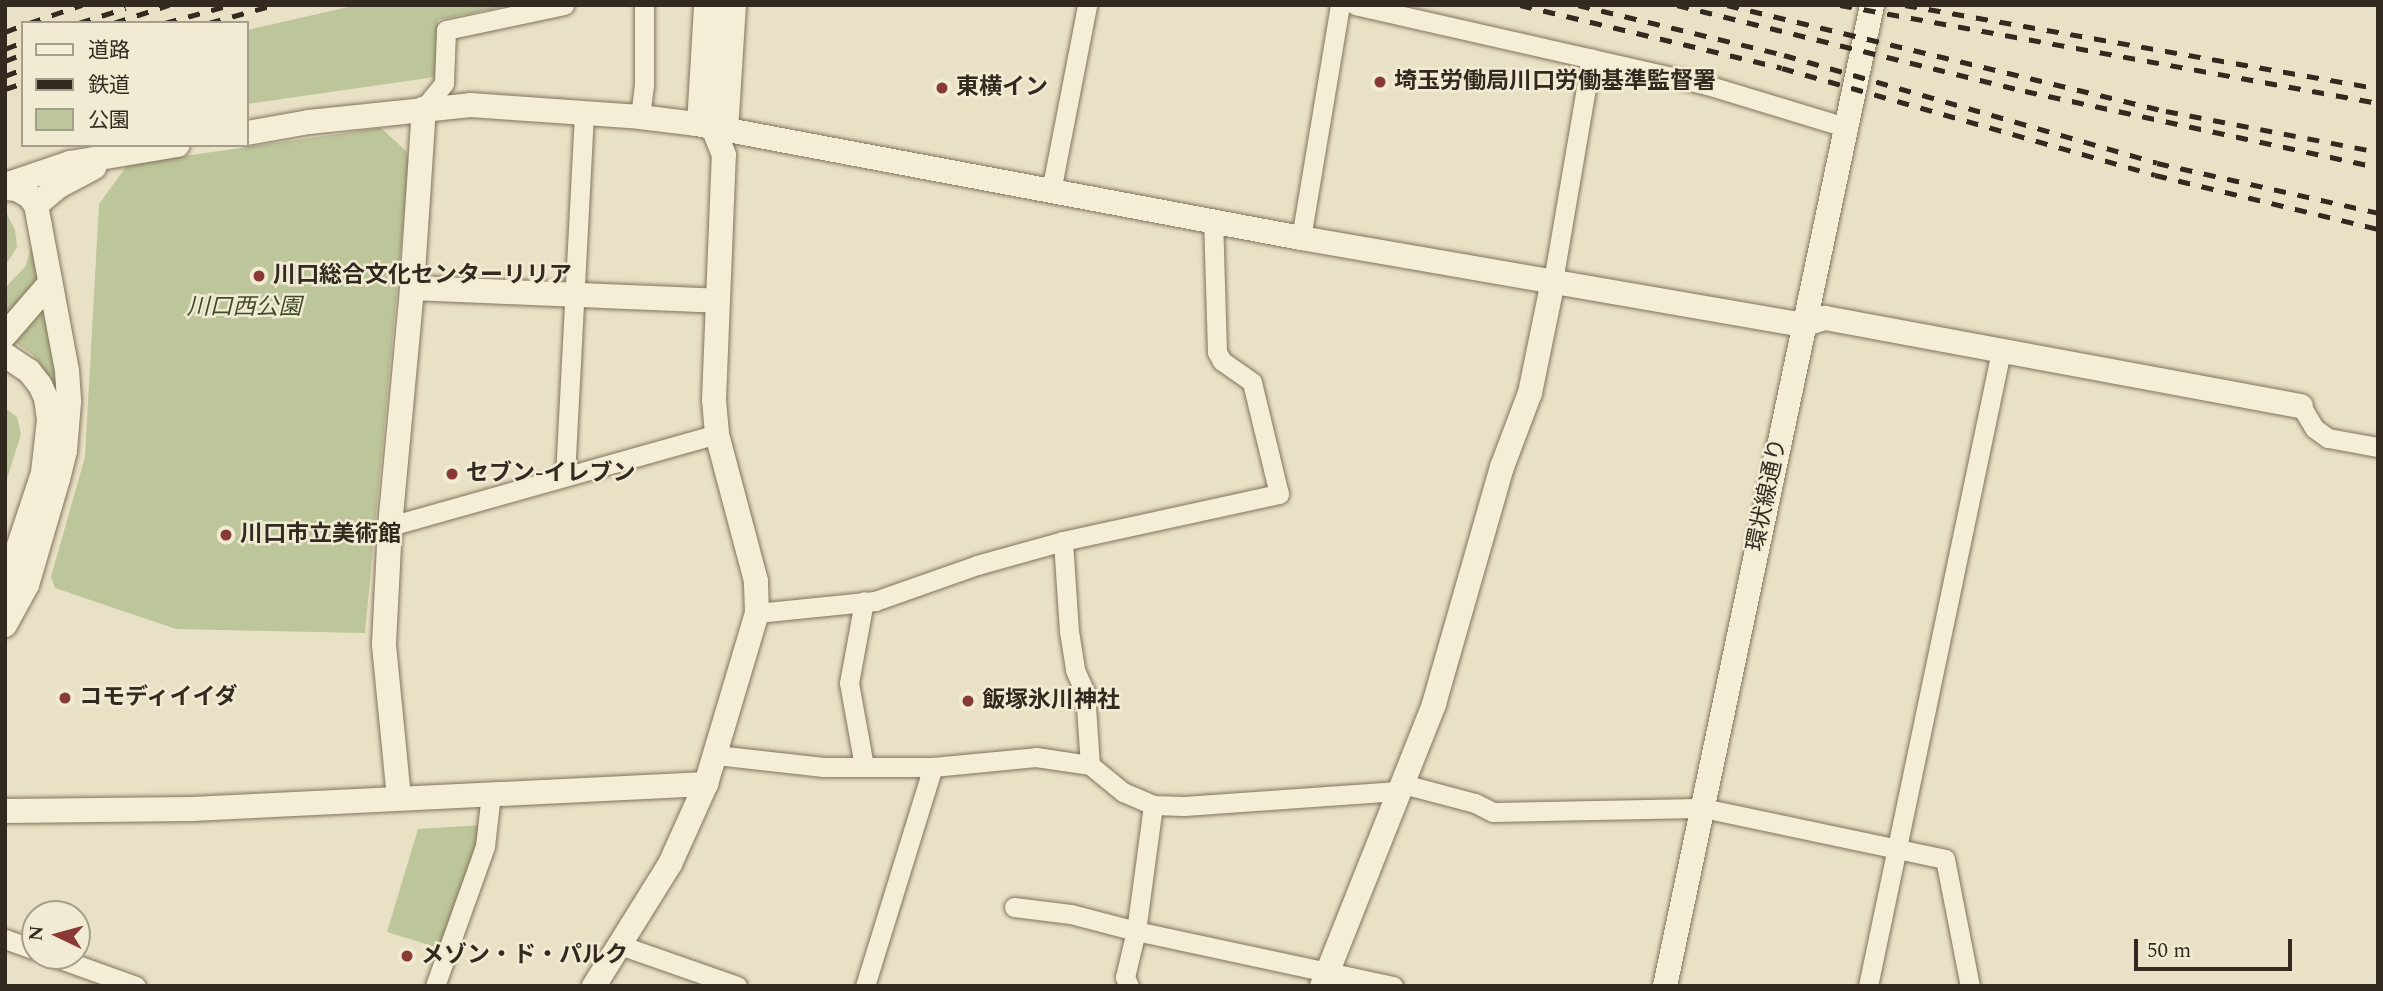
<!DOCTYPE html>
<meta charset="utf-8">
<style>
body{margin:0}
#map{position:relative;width:2383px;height:991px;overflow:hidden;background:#e9e1c5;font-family:Spectral,"Noto Sans JP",serif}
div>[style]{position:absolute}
.green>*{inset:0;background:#bdc59a}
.roads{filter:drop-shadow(0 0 2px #81735d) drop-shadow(0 0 2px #81735d)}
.minor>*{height:19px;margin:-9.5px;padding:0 9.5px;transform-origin:9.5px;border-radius:9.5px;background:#f4eed7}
.tertiary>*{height:24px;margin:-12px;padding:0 12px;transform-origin:12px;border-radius:12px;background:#f4eed7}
.rail>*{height:5px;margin-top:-2.5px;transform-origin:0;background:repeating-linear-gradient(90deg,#332a1f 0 12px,transparent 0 24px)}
.dots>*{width:19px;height:19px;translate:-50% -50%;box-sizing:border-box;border:4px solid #f1ebd4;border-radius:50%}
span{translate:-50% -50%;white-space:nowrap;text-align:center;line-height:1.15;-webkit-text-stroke:5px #f1ebd4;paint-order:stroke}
.poi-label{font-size:23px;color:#332a1f;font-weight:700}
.left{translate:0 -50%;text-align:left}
.park-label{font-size:23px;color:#414d28;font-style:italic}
.street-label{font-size:23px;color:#332a1f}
.frame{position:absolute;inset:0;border:7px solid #332a1f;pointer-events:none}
.legend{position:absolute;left:21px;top:21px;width:228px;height:126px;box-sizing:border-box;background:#f1ebd4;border:2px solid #a59e8c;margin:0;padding:9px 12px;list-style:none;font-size:21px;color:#332a1f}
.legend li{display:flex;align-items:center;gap:14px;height:35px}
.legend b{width:35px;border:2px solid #a59e8c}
.north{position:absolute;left:21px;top:900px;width:70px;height:70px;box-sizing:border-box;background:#f1ebd4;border:2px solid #a59e8c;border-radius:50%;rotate:275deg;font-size:19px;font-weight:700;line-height:28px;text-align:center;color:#332a1f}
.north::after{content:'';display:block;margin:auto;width:24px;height:32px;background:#893a34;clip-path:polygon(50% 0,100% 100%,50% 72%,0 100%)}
.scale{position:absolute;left:2134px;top:939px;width:158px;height:32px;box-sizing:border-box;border:4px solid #332a1f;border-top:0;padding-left:9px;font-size:21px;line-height:24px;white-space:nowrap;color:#332a1f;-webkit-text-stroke:5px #f1ebd4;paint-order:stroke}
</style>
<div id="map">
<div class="green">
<i style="clip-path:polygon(357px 5px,511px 5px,438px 20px,435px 77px,247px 104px,247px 30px)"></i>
<i style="clip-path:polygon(381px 128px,406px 151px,409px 161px,365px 633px,176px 629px,55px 588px,51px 577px,85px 457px,99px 204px,128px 164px)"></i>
<i style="clip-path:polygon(5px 210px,15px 230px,17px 247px,5px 266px)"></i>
<i style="clip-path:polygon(32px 247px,40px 276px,5px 323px,5px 288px,25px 267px)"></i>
<i style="clip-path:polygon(45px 298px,63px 419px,50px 378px,32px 354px,13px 341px)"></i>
<i style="clip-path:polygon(5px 408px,17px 417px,21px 434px,5px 485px)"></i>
<i style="clip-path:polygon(482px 825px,442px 949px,387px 932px,418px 829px)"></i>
</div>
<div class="roads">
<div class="minor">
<i style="left:1355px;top:5px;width:361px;rotate:12.8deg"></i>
<i style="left:1707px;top:85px;width:144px;rotate:16.9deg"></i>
<i style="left:424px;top:108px;width:32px;rotate:-51deg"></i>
<i style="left:444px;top:83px;width:53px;rotate:-87.8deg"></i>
<i style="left:446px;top:30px;width:121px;rotate:-12deg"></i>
<i style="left:640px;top:117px;width:31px;rotate:-83deg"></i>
<i style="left:644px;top:86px;width:81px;rotate:-90deg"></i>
<i style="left:696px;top:124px;width:119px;rotate:-86.6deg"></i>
<i style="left:728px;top:131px;width:126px;rotate:-86.4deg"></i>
<i style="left:1051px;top:191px;width:189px;rotate:-79deg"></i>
<i style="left:1301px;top:238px;width:236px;rotate:-80.5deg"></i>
<i style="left:1553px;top:281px;width:226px;rotate:-80.3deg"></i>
<i style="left:2301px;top:406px;width:26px;rotate:59deg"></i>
<i style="left:2314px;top:428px;width:17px;rotate:36deg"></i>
<i style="left:2328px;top:438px;width:51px;rotate:10.2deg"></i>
<i style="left:565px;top:476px;width:364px;rotate:-87deg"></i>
<i style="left:390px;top:526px;width:340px;rotate:-15.7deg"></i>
<i style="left:1063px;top:541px;width:90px;rotate:86.2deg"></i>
<i style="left:1069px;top:631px;width:39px;rotate:81deg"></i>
<i style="left:1075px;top:670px;width:24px;rotate:66deg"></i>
<i style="left:1085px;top:692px;width:73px;rotate:86.1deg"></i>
<i style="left:1090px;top:765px;width:43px;rotate:39.3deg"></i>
<i style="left:1123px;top:792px;width:33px;rotate:23deg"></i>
<i style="left:1153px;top:805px;width:31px;rotate:2deg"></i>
<i style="left:1184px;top:806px;width:218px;rotate:-4deg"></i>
<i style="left:757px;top:613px;width:119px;rotate:-5.8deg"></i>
<i style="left:875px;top:601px;width:108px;rotate:-19.4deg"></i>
<i style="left:977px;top:565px;width:89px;rotate:-15.6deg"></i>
<i style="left:1063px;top:541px;width:221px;rotate:-12.3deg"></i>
<i style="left:1279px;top:494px;width:115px;rotate:-103.6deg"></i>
<i style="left:1252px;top:382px;width:37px;rotate:-145deg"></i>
<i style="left:1222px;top:361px;width:10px;rotate:-119deg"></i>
<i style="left:1217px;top:352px;width:131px;rotate:-91.7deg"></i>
<i style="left:716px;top:755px;width:108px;rotate:6.4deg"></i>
<i style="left:823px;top:767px;width:110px"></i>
<i style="left:933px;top:767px;width:103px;rotate:-5.5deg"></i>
<i style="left:1036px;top:757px;width:55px;rotate:8.4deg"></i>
<i style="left:864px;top:766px;width:84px;rotate:-100.2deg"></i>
<i style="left:849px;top:683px;width:83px;rotate:-79.6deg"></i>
<i style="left:1403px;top:784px;width:74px;rotate:14.8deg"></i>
<i style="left:1475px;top:803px;width:20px;rotate:27deg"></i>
<i style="left:1493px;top:812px;width:210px;rotate:-1.1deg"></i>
<i style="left:1703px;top:808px;width:247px;rotate:11.9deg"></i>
<i style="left:1945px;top:859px;width:129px;rotate:78.9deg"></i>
<i style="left:1014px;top:907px;width:57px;rotate:7deg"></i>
<i style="left:1071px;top:914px;width:67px;rotate:14.7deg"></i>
<i style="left:1136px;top:931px;width:263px;rotate:12.1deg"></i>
<i style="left:5px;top:939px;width:32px;rotate:20deg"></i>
<i style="left:620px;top:945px;width:124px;rotate:19.3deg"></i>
<i style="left:52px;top:956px;width:89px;rotate:19.7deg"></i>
<i style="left:435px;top:986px;width:149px;rotate:-70.3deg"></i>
<i style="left:485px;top:846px;width:52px;rotate:-83.4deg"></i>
<i style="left:865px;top:986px;width:229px;rotate:-72.8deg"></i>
<i style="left:1129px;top:986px;width:10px;rotate:-114deg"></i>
<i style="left:1125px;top:977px;width:47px;rotate:-76.6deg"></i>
<i style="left:1136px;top:931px;width:127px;rotate:-82.3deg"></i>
<i style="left:1868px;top:986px;width:649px;rotate:-78.17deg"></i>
</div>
<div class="tertiary">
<i style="left:247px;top:133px;width:63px;rotate:-10.1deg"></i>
<i style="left:309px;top:122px;width:162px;rotate:-6deg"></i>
<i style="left:470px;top:105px;width:170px;rotate:4deg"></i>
<i style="left:640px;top:117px;width:56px;rotate:7.1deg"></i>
<i style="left:696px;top:124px;width:616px;rotate:10.67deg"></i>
<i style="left:1301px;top:238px;width:509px;rotate:9.83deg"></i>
<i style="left:1803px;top:325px;width:23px;rotate:-18deg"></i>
<i style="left:1825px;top:318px;width:484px;rotate:10.5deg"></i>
<i style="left:5px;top:185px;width:69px;rotate:-18.7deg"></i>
<i style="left:70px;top:163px;width:109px;rotate:-9.5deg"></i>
<i style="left:5px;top:188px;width:12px;rotate:5deg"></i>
<i style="left:17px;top:189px;width:14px;rotate:30deg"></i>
<i style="left:29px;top:196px;width:11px;rotate:52deg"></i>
<i style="left:36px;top:205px;width:169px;rotate:79.4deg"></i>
<i style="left:67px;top:371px;width:31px;rotate:86deg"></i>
<i style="left:69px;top:402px;width:49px;rotate:94.7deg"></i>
<i style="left:65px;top:451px;width:29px;rotate:104deg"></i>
<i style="left:58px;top:479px;width:110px;rotate:106.3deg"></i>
<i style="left:27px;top:585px;width:46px;rotate:118.8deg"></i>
<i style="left:36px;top:205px;width:30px;rotate:-40deg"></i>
<i style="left:59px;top:186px;width:40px;rotate:-28deg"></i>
<i style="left:412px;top:288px;width:306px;rotate:2.4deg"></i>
<i style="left:5px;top:335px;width:69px;rotate:-49.1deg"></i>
<i style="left:5px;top:355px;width:29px;rotate:34deg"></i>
<i style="left:29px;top:371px;width:18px;rotate:52deg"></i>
<i style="left:40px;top:385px;width:14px;rotate:65deg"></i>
<i style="left:46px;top:398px;width:22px;rotate:82deg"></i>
<i style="left:49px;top:420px;width:53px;rotate:96.5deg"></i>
<i style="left:43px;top:473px;width:120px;rotate:108.4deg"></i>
<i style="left:399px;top:798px;width:155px;rotate:-95.6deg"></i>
<i style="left:384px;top:644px;width:118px;rotate:-87.1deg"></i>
<i style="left:390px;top:526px;width:239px;rotate:-84.7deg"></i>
<i style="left:412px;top:288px;width:180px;rotate:-86.2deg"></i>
<i style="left:5px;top:811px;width:187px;rotate:-0.6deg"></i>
<i style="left:192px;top:809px;width:515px;rotate:-2.78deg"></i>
<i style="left:594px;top:986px;width:144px;rotate:-58.1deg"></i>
<i style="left:670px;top:864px;width:88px;rotate:-65.8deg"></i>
<i style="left:706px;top:784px;width:178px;rotate:-73.4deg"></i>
<i style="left:757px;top:613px;width:32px;rotate:-92deg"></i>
<i style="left:756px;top:581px;width:152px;rotate:-104.9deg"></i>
<i style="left:717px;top:434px;width:34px;rotate:-95deg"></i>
<i style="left:714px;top:400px;width:245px;rotate:-87.7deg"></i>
<i style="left:724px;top:155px;width:29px;rotate:-112deg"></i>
<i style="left:713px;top:128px;width:123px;rotate:-86.3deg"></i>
<i style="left:1322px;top:986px;width:303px;rotate:-68.3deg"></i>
<i style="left:1434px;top:704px;width:247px;rotate:-74deg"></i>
<i style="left:1502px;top:467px;width:79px;rotate:-69.3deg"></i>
<i style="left:1530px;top:393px;width:114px;rotate:-78.4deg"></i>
<i style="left:1665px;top:986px;width:1003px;rotate:-78.08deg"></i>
</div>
</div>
<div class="rail">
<i style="left:1520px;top:5px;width:269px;rotate:13.5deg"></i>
<i style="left:1782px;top:68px;width:388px;rotate:16deg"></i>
<i style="left:2155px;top:175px;width:229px;rotate:13.6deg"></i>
<i style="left:1578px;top:5px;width:212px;rotate:13.6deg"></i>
<i style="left:1784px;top:55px;width:388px;rotate:16.1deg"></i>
<i style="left:2157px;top:163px;width:227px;rotate:12.7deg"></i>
<i style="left:1677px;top:5px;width:358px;rotate:13.9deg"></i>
<i style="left:2025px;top:91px;width:361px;rotate:12.2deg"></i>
<i style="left:1727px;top:5px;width:452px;rotate:13.6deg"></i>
<i style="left:2166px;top:111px;width:216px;rotate:10.9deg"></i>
<i style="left:1840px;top:5px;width:547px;rotate:10.32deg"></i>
<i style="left:1905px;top:5px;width:480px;rotate:10deg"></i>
<i style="left:29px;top:23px;width:56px;rotate:-18.8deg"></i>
<i style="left:79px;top:23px;width:49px;rotate:-17.7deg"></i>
<i style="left:114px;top:23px;width:58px;rotate:-18.1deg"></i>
<i style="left:165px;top:23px;width:67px;rotate:-15.5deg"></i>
<i style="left:209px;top:23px;width:67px;rotate:-15.5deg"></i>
<i style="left:5px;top:32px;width:19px;rotate:-21deg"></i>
<i style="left:5px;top:49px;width:19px;rotate:-21deg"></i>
<i style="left:5px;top:61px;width:19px;rotate:-21deg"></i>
<i style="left:5px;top:76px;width:19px;rotate:-21deg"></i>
<i style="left:5px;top:89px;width:19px;rotate:-18deg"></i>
</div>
<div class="dots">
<i style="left:1380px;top:82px;background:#893a34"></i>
<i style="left:942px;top:88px;background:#893a34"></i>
<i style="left:259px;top:276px;background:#893a34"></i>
<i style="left:452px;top:474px;background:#893a34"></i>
<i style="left:226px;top:535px;background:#893a34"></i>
<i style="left:65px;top:698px;background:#893a34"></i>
<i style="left:968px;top:701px;background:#893a34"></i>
<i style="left:407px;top:956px;background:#893a34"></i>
</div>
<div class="poi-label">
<span class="left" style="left:1394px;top:82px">埼玉労働局川口労働基準監督署</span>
<span class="left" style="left:956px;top:88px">東横イン</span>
<span class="left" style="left:273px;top:276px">川口総合文化センターリリア</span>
<span class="left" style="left:466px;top:474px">セブン-イレブン</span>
<span class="left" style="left:240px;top:535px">川口市立美術館</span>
<span class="left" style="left:79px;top:698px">コモディイイダ</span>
<span class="left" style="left:982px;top:701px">飯塚氷川神社</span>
<span class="left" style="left:421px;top:956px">メゾン・ド・パルク</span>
</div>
<div class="park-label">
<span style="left:244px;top:308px">川口西公園</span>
</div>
<div class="street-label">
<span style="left:1768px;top:495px;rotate:-78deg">環状線通り</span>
</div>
<div class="frame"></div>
<ul class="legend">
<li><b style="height:9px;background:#f4eed7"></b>道路</li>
<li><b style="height:9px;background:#332a1f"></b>鉄道</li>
<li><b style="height:19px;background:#bdc59a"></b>公園</li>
</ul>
<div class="north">N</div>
<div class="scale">50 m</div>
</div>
